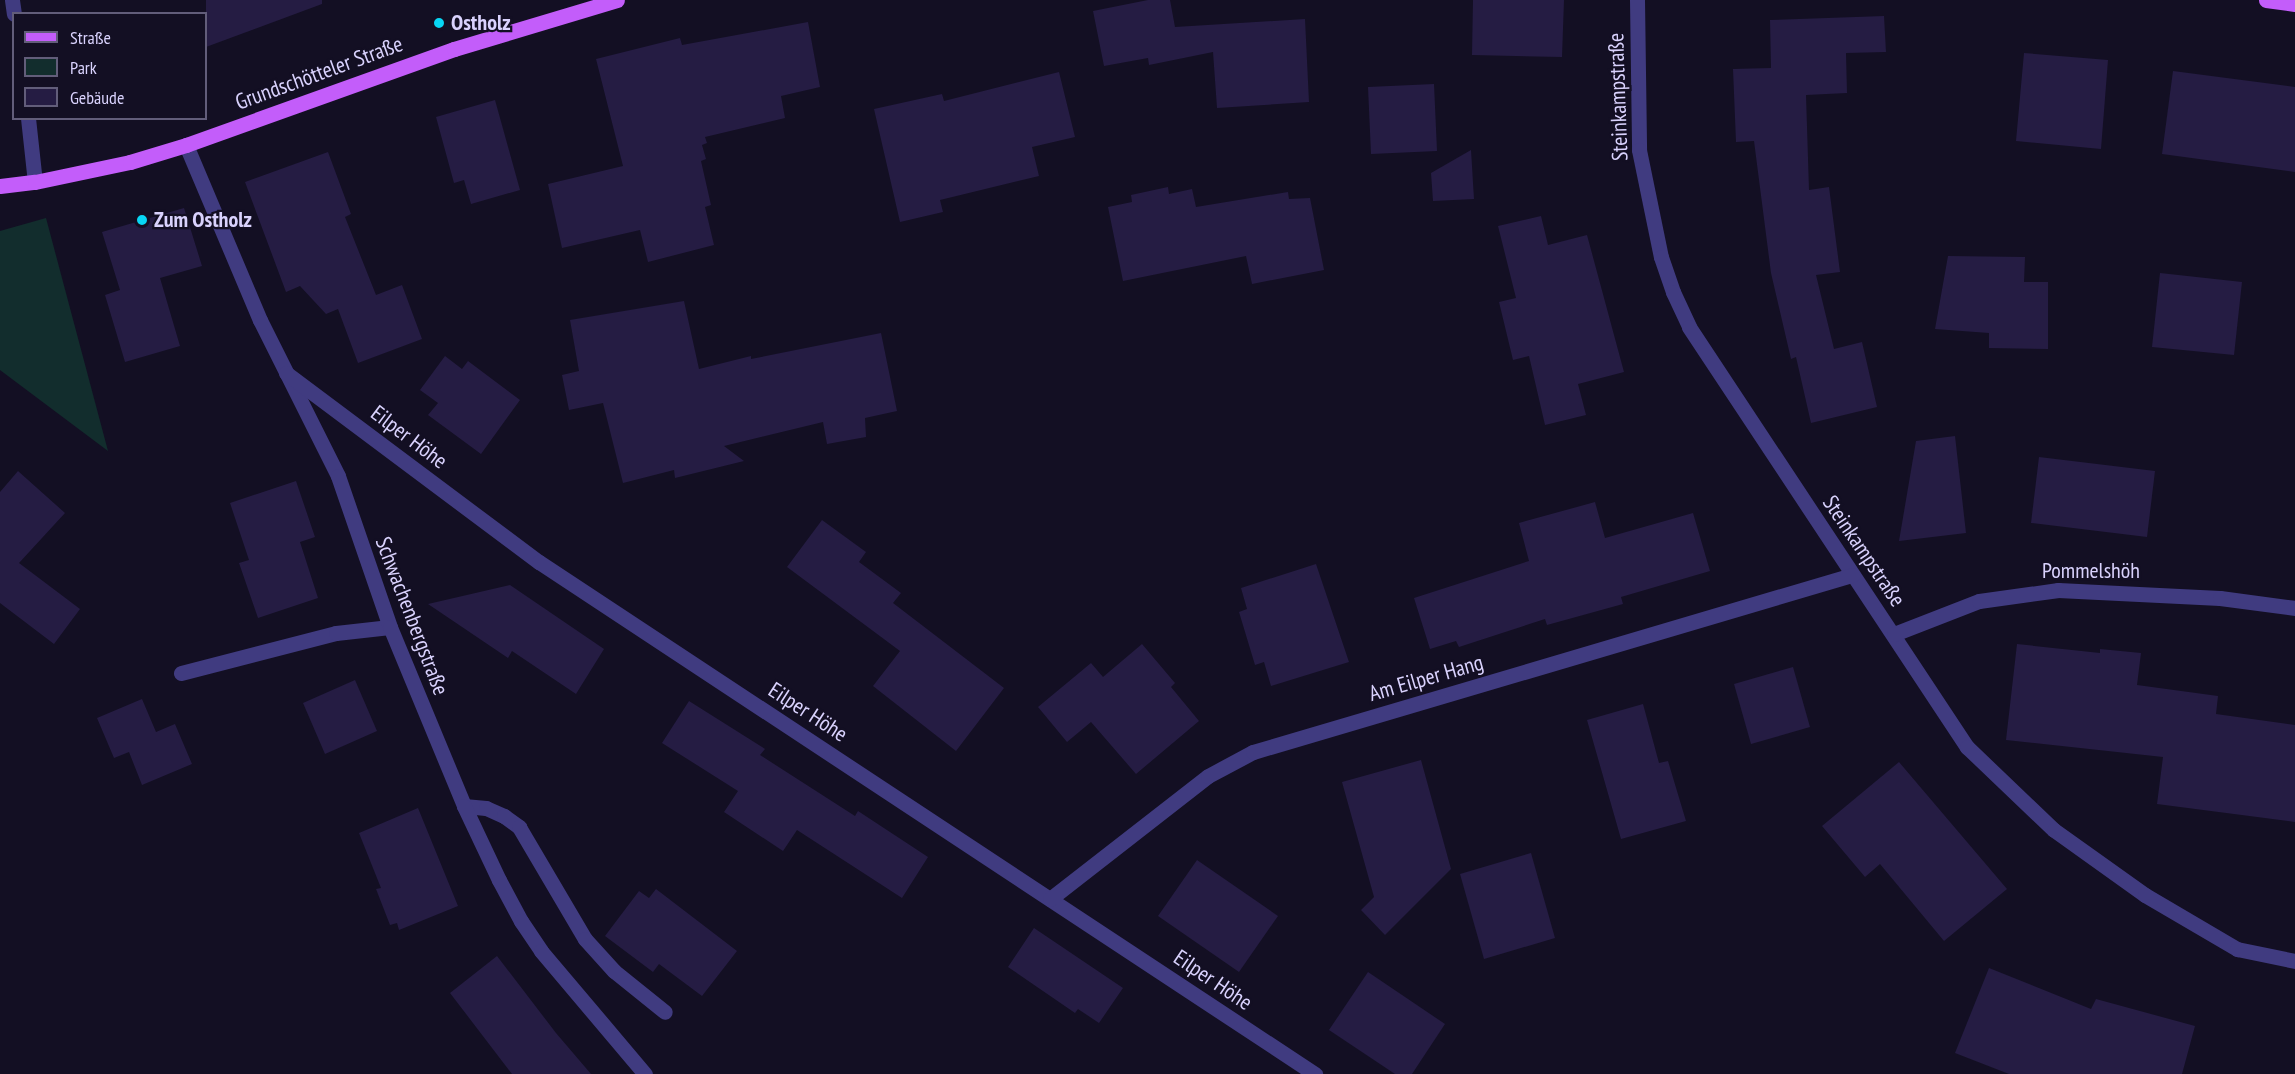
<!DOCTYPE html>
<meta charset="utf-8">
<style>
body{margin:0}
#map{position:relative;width:2295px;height:1074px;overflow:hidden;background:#130f23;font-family:"PT Sans Narrow",sans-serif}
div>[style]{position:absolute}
.green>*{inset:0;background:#122d2d}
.building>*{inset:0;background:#251c43}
.lane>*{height:15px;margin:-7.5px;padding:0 7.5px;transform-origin:7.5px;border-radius:7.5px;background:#403b80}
.street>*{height:15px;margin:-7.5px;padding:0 7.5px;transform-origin:7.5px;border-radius:7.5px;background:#403b80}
.primary>*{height:15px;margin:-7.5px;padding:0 7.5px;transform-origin:7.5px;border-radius:7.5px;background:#c35dfa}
.dots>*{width:16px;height:16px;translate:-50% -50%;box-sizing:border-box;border:3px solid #130f23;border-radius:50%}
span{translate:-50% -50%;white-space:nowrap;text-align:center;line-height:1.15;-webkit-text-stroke:4.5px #130f23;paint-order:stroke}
.poi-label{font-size:22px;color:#d9d2fd;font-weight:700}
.left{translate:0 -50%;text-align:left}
.street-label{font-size:22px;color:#d9d2fd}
.legend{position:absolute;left:12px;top:12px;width:195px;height:108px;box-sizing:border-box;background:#130f23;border:2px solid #625d7a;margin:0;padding:8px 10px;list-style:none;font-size:18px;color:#d9d2fd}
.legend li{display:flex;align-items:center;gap:12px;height:30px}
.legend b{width:30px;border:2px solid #625d7a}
</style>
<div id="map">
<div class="green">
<i style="clip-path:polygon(46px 218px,108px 451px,0 370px,0 231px)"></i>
</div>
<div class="building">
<i style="clip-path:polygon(206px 0,322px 0,322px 4px,206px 47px)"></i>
<i style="clip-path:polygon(1148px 0,1170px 0,1175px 27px,1305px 19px,1309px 102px,1217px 108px,1213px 52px,1149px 65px,1148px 58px,1104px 66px,1093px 11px)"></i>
<i style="clip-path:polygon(1473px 0,1564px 0,1562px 57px,1472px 55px)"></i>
<i style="clip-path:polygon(1884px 16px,1886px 52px,1846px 53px,1847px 93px,1806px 95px,1809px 190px,1829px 187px,1840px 272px,1816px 275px,1834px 349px,1862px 342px,1877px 407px,1811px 423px,1796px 357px,1791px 359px,1771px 273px,1754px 141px,1736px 142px,1733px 69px,1771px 68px,1770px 20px)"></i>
<i style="clip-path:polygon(808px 22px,820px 87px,781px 96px,785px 118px,705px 137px,707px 143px,702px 145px,706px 159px,701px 161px,711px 205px,705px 207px,714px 245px,648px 262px,640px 230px,562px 248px,548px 184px,623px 166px,596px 59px,680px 38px,682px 45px)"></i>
<i style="clip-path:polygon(2024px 53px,2108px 60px,2101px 149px,2016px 141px)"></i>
<i style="clip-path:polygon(2173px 71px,2295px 87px,2295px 172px,2162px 154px)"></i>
<i style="clip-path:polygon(1059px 72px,1075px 137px,1032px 147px,1039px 176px,940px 200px,943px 212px,900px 222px,874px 109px,942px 94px,944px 101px)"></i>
<i style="clip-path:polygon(1434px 84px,1437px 151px,1371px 154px,1368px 87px)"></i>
<i style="clip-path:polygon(495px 100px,520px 190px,471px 204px,464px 180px,454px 183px,436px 117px)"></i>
<i style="clip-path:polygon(1471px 150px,1474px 199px,1433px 201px,1431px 173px)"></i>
<i style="clip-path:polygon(328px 152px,351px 214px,345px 217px,376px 295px,402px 285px,422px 339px,358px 363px,338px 309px,326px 314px,300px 286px,286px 292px,245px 182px)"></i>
<i style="clip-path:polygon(1168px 187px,1169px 194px,1192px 189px,1196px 207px,1288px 192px,1289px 199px,1310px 198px,1324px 270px,1252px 284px,1246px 256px,1123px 281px,1108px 207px,1132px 202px,1131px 195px)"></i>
<i style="clip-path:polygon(184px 208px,202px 266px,160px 278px,180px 346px,125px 362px,105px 295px,120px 290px,102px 232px)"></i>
<i style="clip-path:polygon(1541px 216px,1548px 245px,1587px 235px,1624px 372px,1578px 384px,1586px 415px,1545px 425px,1529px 356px,1513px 360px,1499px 302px,1516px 298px,1498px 226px)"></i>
<i style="clip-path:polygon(1948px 256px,2025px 257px,2024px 282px,2048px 282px,2048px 349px,1989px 348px,1989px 333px,1935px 329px)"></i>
<i style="clip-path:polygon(2160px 273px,2242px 282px,2234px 355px,2152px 347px)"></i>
<i style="clip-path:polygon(684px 301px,699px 369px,751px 356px,751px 359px,881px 333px,897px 411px,865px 418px,866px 437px,827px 444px,823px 422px,724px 446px,744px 461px,675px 478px,674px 470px,623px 483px,603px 403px,569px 410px,562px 375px,579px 371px,570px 320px)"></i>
<i style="clip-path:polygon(445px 356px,462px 369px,468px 361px,520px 400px,481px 454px,428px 415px,438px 403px,420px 390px)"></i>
<i style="clip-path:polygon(1955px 436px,1966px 533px,1899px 541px,1916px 441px)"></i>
<i style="clip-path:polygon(2039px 457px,2155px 471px,2147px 537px,2031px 523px)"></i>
<i style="clip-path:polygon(18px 471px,65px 513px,19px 563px,80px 609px,54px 644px,0 603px,0 492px)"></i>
<i style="clip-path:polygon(296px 481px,315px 537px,300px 542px,318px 598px,258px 618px,239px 563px,249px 560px,230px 503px)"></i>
<i style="clip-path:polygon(1595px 502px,1605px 538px,1693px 513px,1710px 571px,1621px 597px,1623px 604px,1547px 625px,1545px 619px,1459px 647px,1456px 641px,1430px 649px,1414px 598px,1529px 561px,1519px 523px)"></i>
<i style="clip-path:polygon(822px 520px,866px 552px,859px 562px,901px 593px,893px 603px,1004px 688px,956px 751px,873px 686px,900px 651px,787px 567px)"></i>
<i style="clip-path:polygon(1316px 564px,1349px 662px,1271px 686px,1264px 662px,1255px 665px,1239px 612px,1247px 609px,1241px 588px)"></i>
<i style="clip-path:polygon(510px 585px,604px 649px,576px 694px,512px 651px,508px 658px,428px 604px)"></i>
<i style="clip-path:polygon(1142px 644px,1175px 683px,1171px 687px,1199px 721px,1136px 774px,1091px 722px,1067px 742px,1038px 707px,1091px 663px,1103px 677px)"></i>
<i style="clip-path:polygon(2017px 644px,2100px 653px,2100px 649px,2141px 653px,2137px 685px,2218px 696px,2216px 714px,2295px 725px,2295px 822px,2157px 804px,2163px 757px,2006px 740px)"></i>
<i style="clip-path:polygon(1793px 667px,1810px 727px,1751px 744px,1734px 684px)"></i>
<i style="clip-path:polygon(355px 680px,377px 731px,325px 754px,303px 703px)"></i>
<i style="clip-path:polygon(142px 699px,156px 732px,175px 724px,192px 764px,142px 785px,129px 752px,114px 758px,97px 718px)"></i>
<i style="clip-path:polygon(689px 701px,765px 749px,760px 755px,855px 816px,858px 811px,928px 857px,902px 898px,797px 830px,783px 851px,724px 812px,738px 791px,662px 743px)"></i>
<i style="clip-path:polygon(1643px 704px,1659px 763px,1668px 761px,1686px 821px,1621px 839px,1587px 720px)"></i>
<i style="clip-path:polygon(1421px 760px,1451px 869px,1385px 935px,1361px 910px,1374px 897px,1342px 782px)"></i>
<i style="clip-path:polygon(1899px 762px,2007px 889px,1944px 941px,1880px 864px,1865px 877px,1822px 826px)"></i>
<i style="clip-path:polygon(418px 808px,458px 906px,399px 930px,397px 923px,390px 925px,376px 889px,381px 888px,359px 833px)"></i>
<i style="clip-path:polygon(1531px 853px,1555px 938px,1484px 959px,1460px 874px)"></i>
<i style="clip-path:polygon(1197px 860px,1278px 916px,1239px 972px,1158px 916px)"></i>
<i style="clip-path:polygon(656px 889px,737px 951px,702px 996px,659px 964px,653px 972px,605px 936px,639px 891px,649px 898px)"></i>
<i style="clip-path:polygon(1034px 928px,1123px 988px,1099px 1023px,1078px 1009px,1075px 1013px,1008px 967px)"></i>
<i style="clip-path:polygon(497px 956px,556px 1033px,591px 1074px,512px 1074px,450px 993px)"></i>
<i style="clip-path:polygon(1989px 968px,2091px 1009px,2096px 999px,2195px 1026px,2182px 1074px,2009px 1074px,1955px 1053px)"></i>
<i style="clip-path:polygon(1368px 972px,1445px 1024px,1412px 1074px,1395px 1074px,1329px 1030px)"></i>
</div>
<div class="lane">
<i style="left:181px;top:673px;width:160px;rotate:-14.5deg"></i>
<i style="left:336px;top:633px;width:54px;rotate:-6.3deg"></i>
<i style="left:464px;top:806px;width:22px;rotate:5deg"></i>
<i style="left:486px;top:808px;width:20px;rotate:24deg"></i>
<i style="left:504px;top:816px;width:19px;rotate:36deg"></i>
<i style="left:519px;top:827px;width:130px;rotate:59.5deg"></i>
<i style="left:585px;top:939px;width:43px;rotate:47.8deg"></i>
<i style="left:614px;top:971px;width:65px;rotate:38.8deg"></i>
</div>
<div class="street">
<i style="left:12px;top:0;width:14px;rotate:82deg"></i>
<i style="left:1637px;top:0;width:150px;rotate:89.2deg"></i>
<i style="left:1639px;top:150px;width:109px;rotate:78.4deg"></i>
<i style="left:1661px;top:257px;width:37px;rotate:71deg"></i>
<i style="left:1673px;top:292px;width:38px;rotate:65deg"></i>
<i style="left:1689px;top:327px;width:504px;rotate:56.5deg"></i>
<i style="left:1967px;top:747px;width:120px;rotate:43.7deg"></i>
<i style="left:2054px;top:830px;width:112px;rotate:35.5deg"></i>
<i style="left:2145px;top:895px;width:107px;rotate:30.4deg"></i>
<i style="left:2237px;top:949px;width:59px;rotate:11.7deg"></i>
<i style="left:28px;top:118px;width:64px;rotate:83.8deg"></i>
<i style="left:186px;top:145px;width:190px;rotate:67.1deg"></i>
<i style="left:260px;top:320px;width:174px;rotate:63.4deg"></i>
<i style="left:338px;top:476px;width:160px;rotate:71deg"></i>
<i style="left:390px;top:627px;width:194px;rotate:67.5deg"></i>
<i style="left:464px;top:806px;width:82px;rotate:64.7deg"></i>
<i style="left:499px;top:880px;width:47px;rotate:61.8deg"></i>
<i style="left:521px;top:921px;width:36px;rotate:56deg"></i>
<i style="left:541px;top:951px;width:161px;rotate:49.8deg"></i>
<i style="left:286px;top:373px;width:316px;rotate:36.8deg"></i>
<i style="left:539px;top:562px;width:930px;rotate:33.42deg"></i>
<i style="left:1894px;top:634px;width:91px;rotate:-21.2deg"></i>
<i style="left:1979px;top:601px;width:80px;rotate:-7.9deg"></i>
<i style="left:2058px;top:590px;width:162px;rotate:2.8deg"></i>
<i style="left:2220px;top:598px;width:76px;rotate:7.6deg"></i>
<i style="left:1050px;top:899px;width:200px;rotate:-37.9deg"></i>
<i style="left:1208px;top:776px;width:51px;rotate:-28.1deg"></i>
<i style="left:1253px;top:752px;width:625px;rotate:-16.46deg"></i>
</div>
<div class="primary">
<i style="left:2266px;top:0;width:29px;rotate:8deg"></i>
<i style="left:0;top:186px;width:35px;rotate:-7deg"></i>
<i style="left:35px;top:182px;width:97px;rotate:-11.9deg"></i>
<i style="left:130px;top:162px;width:59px;rotate:-16.9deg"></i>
<i style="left:186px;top:145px;width:285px;rotate:-19.7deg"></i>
<i style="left:454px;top:49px;width:170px;rotate:-16.7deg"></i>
</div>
<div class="dots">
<i style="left:439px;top:23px;background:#08d6f4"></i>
<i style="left:142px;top:220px;background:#08d6f4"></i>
</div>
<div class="poi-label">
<span class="left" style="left:451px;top:23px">Ostholz</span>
<span class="left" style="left:154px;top:220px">Zum Ostholz</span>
</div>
<div class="street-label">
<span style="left:319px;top:73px;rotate:-20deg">Grundschötteler Straße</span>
<span style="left:1618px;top:97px;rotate:-92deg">Steinkampstraße</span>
<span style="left:409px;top:437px;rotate:37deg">Eilper Höhe</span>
<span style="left:1864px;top:551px;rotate:56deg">Steinkampstraße</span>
<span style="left:2091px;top:571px">Pommelshöh</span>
<span style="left:412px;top:616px;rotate:69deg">Schwachenbergstraße</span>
<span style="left:1426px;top:678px;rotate:-16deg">Am Eilper Hang</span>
<span style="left:808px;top:712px;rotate:33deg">Eilper Höhe</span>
<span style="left:1213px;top:980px;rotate:34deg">Eilper Höhe</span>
</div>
<ul class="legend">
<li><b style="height:8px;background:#c35dfa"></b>Straße</li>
<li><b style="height:16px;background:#122d2d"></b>Park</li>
<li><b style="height:16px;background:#251c43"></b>Gebäude</li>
</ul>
</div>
